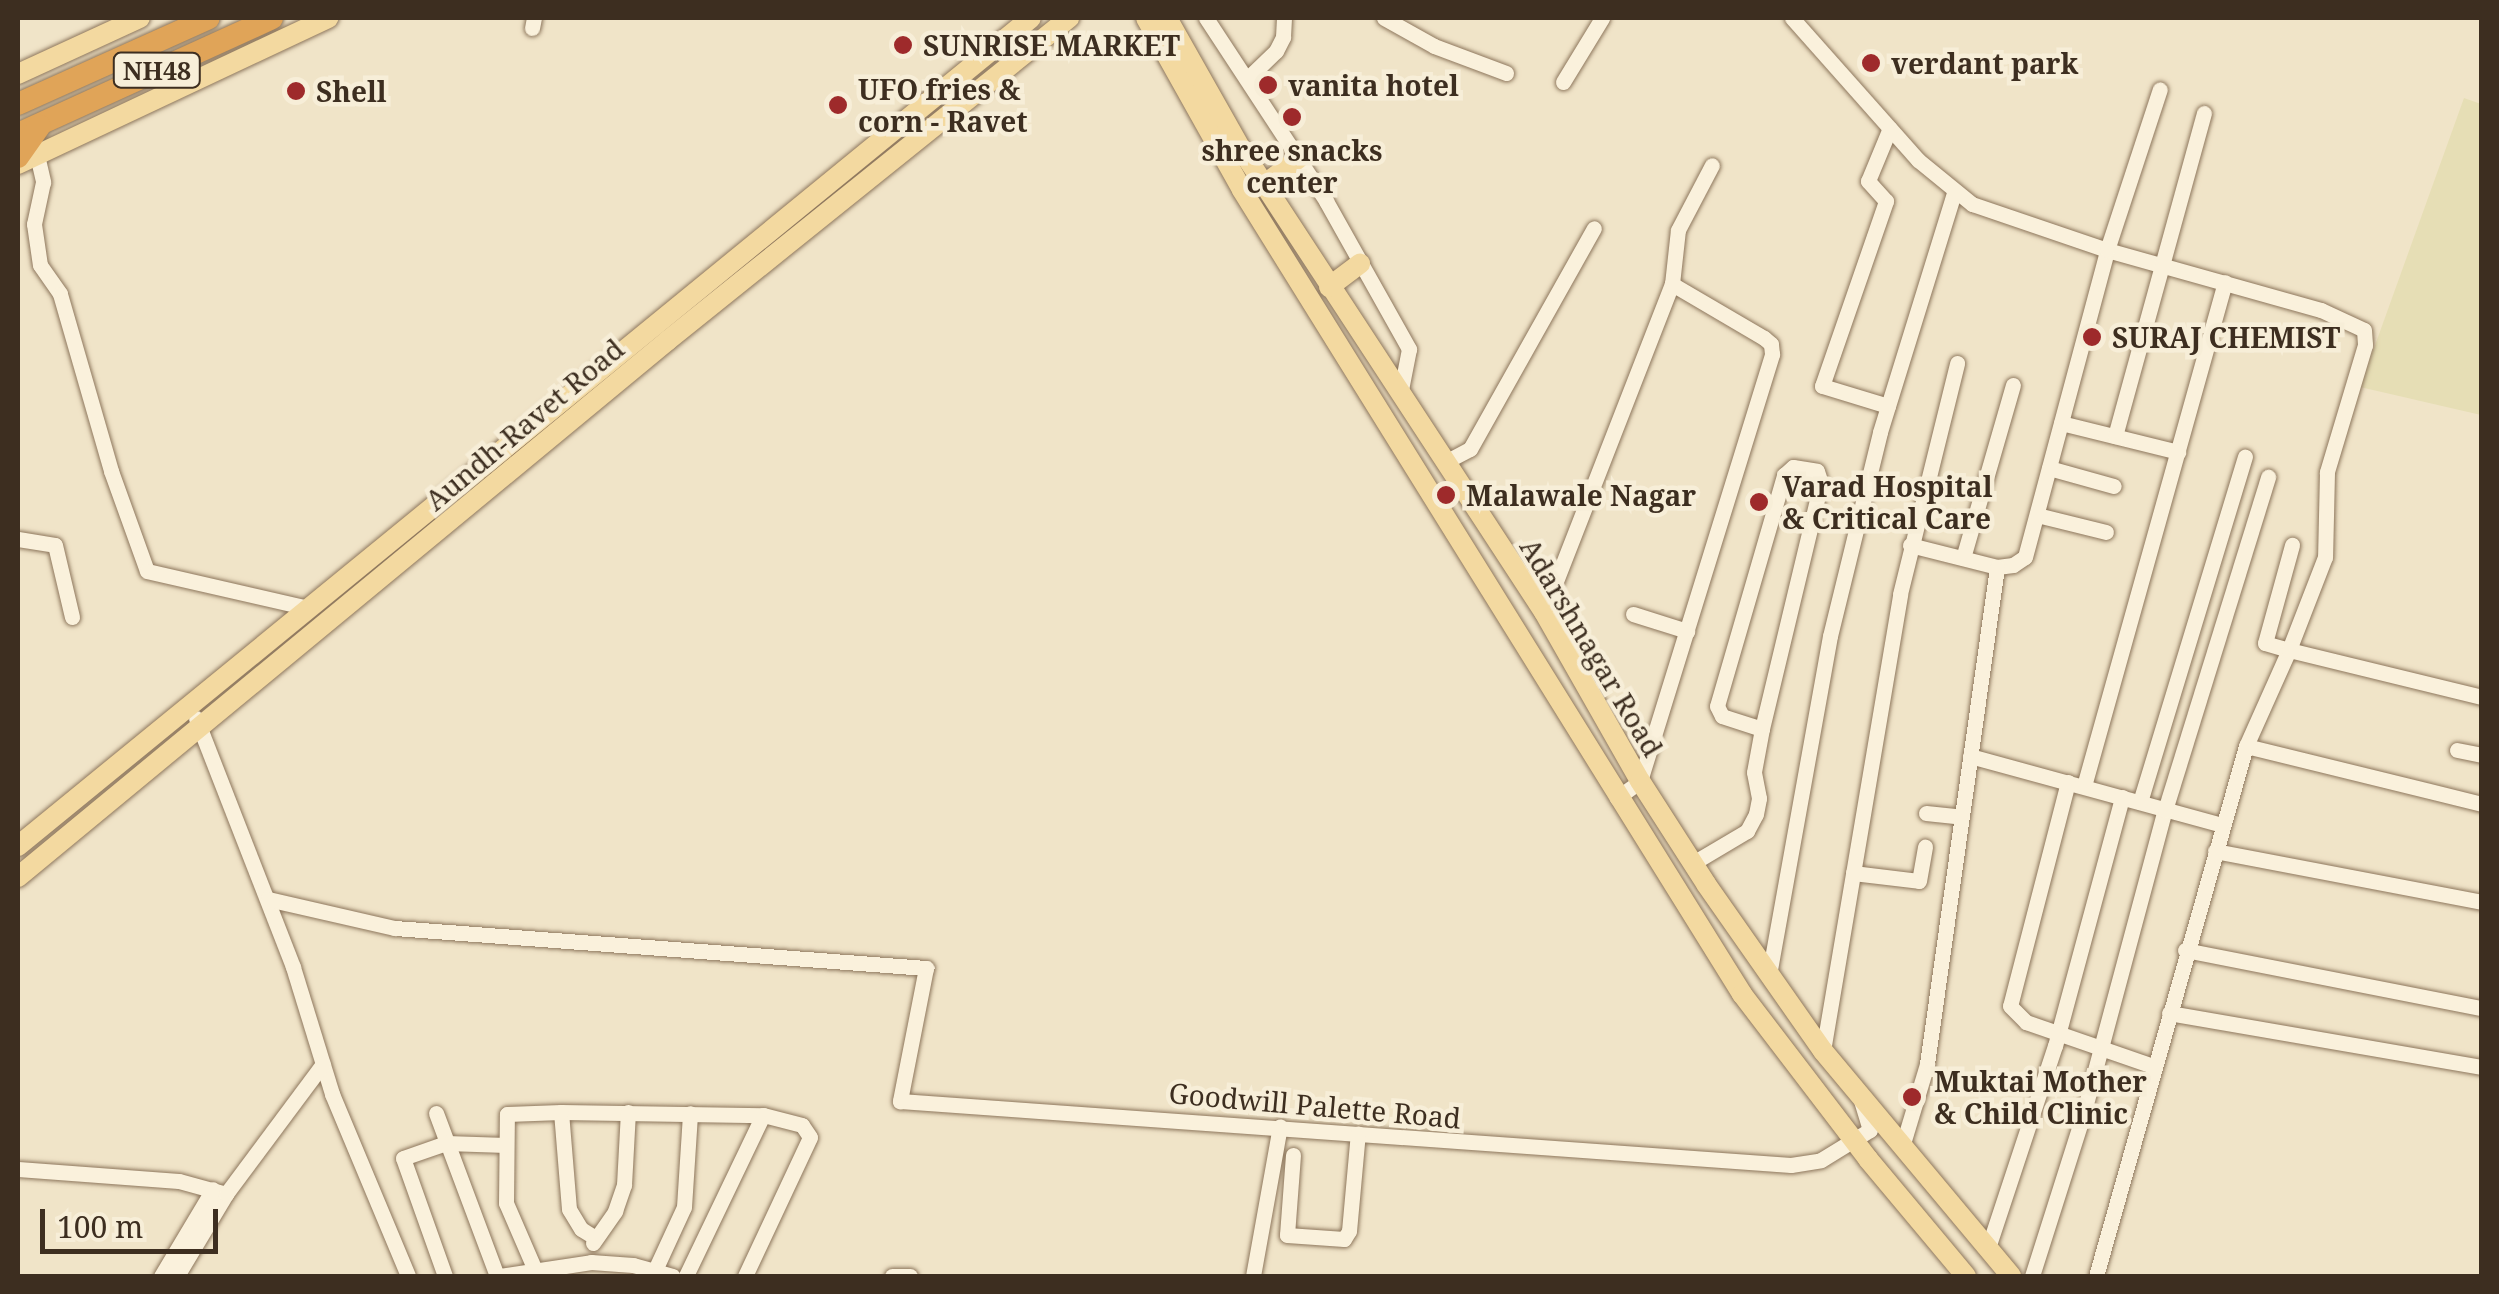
<!DOCTYPE html>
<style>
body{margin:0}
#map{position:relative;width:2499px;height:1294px;overflow:hidden;background:#f0e4c8;font-family:"Noto Serif",serif}
div>[style]{position:absolute}
.farmland>*{inset:0;background:#e6deb5}
.roads{filter:drop-shadow(0 0 2px #8d765c) drop-shadow(0 0 2px #8d765c)}
.minor>*{height:15px;margin:-7.5px;padding:0 7.5px;transform-origin:7.5px;border-radius:7.5px;background:#faf1dc}
.major>*{height:20px;margin:-10px;padding:0 10px;transform-origin:10px;border-radius:10px;background:#f3d9a0}
.highway>*{height:22px;margin:-11px;padding:0 11px;transform-origin:11px;border-radius:11px;background:#e0a458}
.dots>*{width:28px;height:28px;translate:-50% -50%;box-sizing:border-box;border:5px solid #f7eed8;border-radius:50%}
span{translate:-50% -50%;white-space:nowrap;text-align:center;line-height:1.15;-webkit-text-stroke:9px #f7eed8;paint-order:stroke}
.shield-label span{padding:2px 8px;background:#f7eed8;border:2px solid;border-radius:8px;-webkit-text-stroke-width:0}
.shield-label{font-size:25px;color:#3d2e20;font-weight:700}
.poi-label{font-size:28px;color:#3d2e20;font-weight:700}
.left{translate:0 -50%;text-align:left}
.street-label{font-size:28px;color:#3d2e20}
.frame{position:absolute;inset:0;border:20px solid #3d2e20;pointer-events:none}
.scale{position:absolute;left:40px;top:1209px;width:178px;height:45px;box-sizing:border-box;border:5px solid #3d2e20;border-top:0;padding-left:12px;font-size:30px;line-height:35px;white-space:nowrap;color:#3d2e20;-webkit-text-stroke:8px #f7eed8;paint-order:stroke}
</style>
<div id="map">
<div class="farmland">
<i style="clip-path:polygon(2464px 98px,2481px 104px,2481px 415px,2360px 387px)"></i>
</div>
<div class="roads">
<div class="minor">
<i style="left:1206px;top:18px;width:219px;rotate:56.7deg"></i>
<i style="left:1326px;top:201px;width:170px;rotate:60.7deg"></i>
<i style="left:1409px;top:349px;width:47px;rotate:101.1deg"></i>
<i style="left:1384px;top:18px;width:57px;rotate:29.2deg"></i>
<i style="left:1434px;top:46px;width:77px;rotate:20.6deg"></i>
<i style="left:1792px;top:18px;width:190px;rotate:48.4deg"></i>
<i style="left:1918px;top:160px;width:70px;rotate:39.2deg"></i>
<i style="left:1972px;top:204px;width:143px;rotate:18.8deg"></i>
<i style="left:2107px;top:250px;width:222px;rotate:15.7deg"></i>
<i style="left:2321px;top:310px;width:47px;rotate:24.9deg"></i>
<i style="left:2364px;top:330px;width:15px;rotate:86deg"></i>
<i style="left:2365px;top:345px;width:133px;rotate:106.7deg"></i>
<i style="left:2327px;top:472px;width:85px;rotate:91.3deg"></i>
<i style="left:2325px;top:557px;width:100px;rotate:111.2deg"></i>
<i style="left:2289px;top:650px;width:25px;rotate:-164deg"></i>
<i style="left:2265px;top:643px;width:102px;rotate:-74.6deg"></i>
<i style="left:532px;top:28px;width:10px;rotate:-79deg"></i>
<i style="left:1248px;top:78px;width:39px;rotate:-44deg"></i>
<i style="left:1276px;top:51px;width:16px;rotate:-63deg"></i>
<i style="left:1283px;top:37px;width:19px;rotate:-87deg"></i>
<i style="left:1563px;top:82px;width:75px;rotate:-58.6deg"></i>
<i style="left:37px;top:155px;width:28px;rotate:77deg"></i>
<i style="left:43px;top:182px;width:43px;rotate:102.1deg"></i>
<i style="left:34px;top:224px;width:41px;rotate:81.7deg"></i>
<i style="left:40px;top:265px;width:35px;rotate:55deg"></i>
<i style="left:60px;top:294px;width:184px;rotate:73.9deg"></i>
<i style="left:111px;top:471px;width:106px;rotate:70.2deg"></i>
<i style="left:147px;top:571px;width:166px;rotate:12.9deg"></i>
<i style="left:1888px;top:406px;width:69px;rotate:-163.1deg"></i>
<i style="left:1822px;top:386px;width:196px;rotate:-70.9deg"></i>
<i style="left:1886px;top:201px;width:27px;rotate:-132deg"></i>
<i style="left:1868px;top:181px;width:57px;rotate:-67.5deg"></i>
<i style="left:2061px;top:423px;width:121px;rotate:13.9deg"></i>
<i style="left:2115px;top:436px;width:335px;rotate:-74.6deg"></i>
<i style="left:1447px;top:461px;width:26px;rotate:-28deg"></i>
<i style="left:1470px;top:449px;width:253px;rotate:-60.7deg"></i>
<i style="left:2049px;top:468px;width:67px;rotate:15.5deg"></i>
<i style="left:2037px;top:515px;width:71px;rotate:13.8deg"></i>
<i style="left:18px;top:539px;width:37px;rotate:9deg"></i>
<i style="left:55px;top:545px;width:74px;rotate:76.7deg"></i>
<i style="left:1910px;top:545px;width:90px;rotate:14.2deg"></i>
<i style="left:1997px;top:567px;width:16px;rotate:-7deg"></i>
<i style="left:2013px;top:565px;width:14px;rotate:-34deg"></i>
<i style="left:2025px;top:557px;width:318px;rotate:-75deg"></i>
<i style="left:2107px;top:250px;width:169px;rotate:-71.8deg"></i>
<i style="left:1963px;top:558px;width:180px;rotate:-73.9deg"></i>
<i style="left:1544px;top:612px;width:352px;rotate:-68.7deg"></i>
<i style="left:1672px;top:284px;width:54px;rotate:-83.7deg"></i>
<i style="left:1678px;top:230px;width:73px;rotate:-62.4deg"></i>
<i style="left:1633px;top:614px;width:57px;rotate:17.5deg"></i>
<i style="left:196px;top:718px;width:267px;rotate:68.7deg"></i>
<i style="left:293px;top:967px;width:133px;rotate:72.9deg"></i>
<i style="left:332px;top:1094px;width:197px;rotate:67.3deg"></i>
<i style="left:2246px;top:746px;width:243px;rotate:13.8deg"></i>
<i style="left:2457px;top:750px;width:25px;rotate:11deg"></i>
<i style="left:1970px;top:756px;width:261px;rotate:15.3deg"></i>
<i style="left:2068px;top:782px;width:231px;rotate:104.5deg"></i>
<i style="left:2010px;top:1006px;width:23px;rotate:45deg"></i>
<i style="left:2026px;top:1022px;width:134px;rotate:19.1deg"></i>
<i style="left:2084px;top:786px;width:523px;rotate:-74.37deg"></i>
<i style="left:1617px;top:798px;width:29px;rotate:-36deg"></i>
<i style="left:1640px;top:781px;width:447px;rotate:-72.8deg"></i>
<i style="left:1772px;top:354px;width:10px;rotate:-96deg"></i>
<i style="left:1771px;top:344px;width:9px;rotate:-139deg"></i>
<i style="left:1764px;top:338px;width:107px;rotate:-149.6deg"></i>
<i style="left:2140px;top:802px;width:361px;rotate:-73.1deg"></i>
<i style="left:1926px;top:813px;width:36px;rotate:6deg"></i>
<i style="left:2215px;top:851px;width:272px;rotate:10.8deg"></i>
<i style="left:1693px;top:863px;width:63px;rotate:-30.7deg"></i>
<i style="left:1747px;top:831px;width:19px;rotate:-62deg"></i>
<i style="left:1756px;top:814px;width:16px;rotate:-79deg"></i>
<i style="left:1759px;top:798px;width:26px;rotate:-101deg"></i>
<i style="left:1754px;top:772px;width:44px;rotate:-79.5deg"></i>
<i style="left:1762px;top:729px;width:42px;rotate:-162deg"></i>
<i style="left:1722px;top:716px;width:11px;rotate:-117deg"></i>
<i style="left:1717px;top:706px;width:241px;rotate:-73.8deg"></i>
<i style="left:1784px;top:475px;width:12px;rotate:-42deg"></i>
<i style="left:1793px;top:467px;width:24px;rotate:9deg"></i>
<i style="left:1817px;top:471px;width:13px;rotate:72deg"></i>
<i style="left:1821px;top:483px;width:253px;rotate:103.5deg"></i>
<i style="left:1853px;top:873px;width:66px;rotate:6.9deg"></i>
<i style="left:1919px;top:881px;width:35px;rotate:-80deg"></i>
<i style="left:268px;top:899px;width:130px;rotate:12.9deg"></i>
<i style="left:395px;top:928px;width:533px;rotate:4.31deg"></i>
<i style="left:926px;top:968px;width:136px;rotate:101.1deg"></i>
<i style="left:900px;top:1101px;width:893px;rotate:4.11deg"></i>
<i style="left:1791px;top:1165px;width:30px;rotate:-9deg"></i>
<i style="left:1821px;top:1160px;width:57px;rotate:-31.5deg"></i>
<i style="left:1870px;top:1130px;width:31px;rotate:-107deg"></i>
<i style="left:2185px;top:950px;width:303px;rotate:11.1deg"></i>
<i style="left:1769px;top:975px;width:344px;rotate:-79.8deg"></i>
<i style="left:1830px;top:636px;width:210px;rotate:-76.2deg"></i>
<i style="left:1880px;top:432px;width:250px;rotate:-72.8deg"></i>
<i style="left:2169px;top:1013px;width:318px;rotate:9.8deg"></i>
<i style="left:1823px;top:1051px;width:463px;rotate:-80.4deg"></i>
<i style="left:1900px;top:594px;width:238px;rotate:-76.1deg"></i>
<i style="left:436px;top:1113px;width:174px;rotate:69.5deg"></i>
<i style="left:1902px;top:1147px;width:87px;rotate:-73.2deg"></i>
<i style="left:1927px;top:1064px;width:502px;rotate:-81.98deg"></i>
<i style="left:1293px;top:1155px;width:80px;rotate:94.3deg"></i>
<i style="left:1287px;top:1235px;width:57px;rotate:4deg"></i>
<i style="left:1344px;top:1239px;width:9px;rotate:-58deg"></i>
<i style="left:1349px;top:1231px;width:98px;rotate:-84.8deg"></i>
<i style="left:18px;top:1169px;width:161px;rotate:4.3deg"></i>
<i style="left:179px;top:1181px;width:49px;rotate:15.5deg"></i>
<i style="left:594px;top:1237px;width:15px;rotate:-148deg"></i>
<i style="left:581px;top:1229px;width:23px;rotate:-121deg"></i>
<i style="left:569px;top:1209px;width:97px;rotate:-94.7deg"></i>
<i style="left:561px;top:1112px;width:202px;rotate:0.9deg"></i>
<i style="left:763px;top:1115px;width:178px;rotate:115.6deg"></i>
<i style="left:593px;top:1243px;width:39px;rotate:-55deg"></i>
<i style="left:615px;top:1211px;width:28px;rotate:-71deg"></i>
<i style="left:624px;top:1185px;width:73px;rotate:-86.9deg"></i>
<i style="left:1988px;top:1248px;width:213px;rotate:-71.7deg"></i>
<i style="left:2055px;top:1046px;width:258px;rotate:-74.9deg"></i>
<i style="left:535px;top:1270px;width:73px;rotate:-113.4deg"></i>
<i style="left:506px;top:1203px;width:89px;rotate:-89.4deg"></i>
<i style="left:507px;top:1114px;width:54px;rotate:-2.1deg"></i>
<i style="left:655px;top:1270px;width:69px;rotate:-65.3deg"></i>
<i style="left:684px;top:1207px;width:94px;rotate:-86.3deg"></i>
<i style="left:161px;top:1276px;width:101px;rotate:-59.1deg"></i>
<i style="left:177px;top:1276px;width:96px;rotate:-59.1deg"></i>
<i style="left:226px;top:1194px;width:162px;rotate:-53.3deg"></i>
<i style="left:445px;top:1276px;width:125px;rotate:-109.6deg"></i>
<i style="left:403px;top:1158px;width:46px;rotate:-19.2deg"></i>
<i style="left:446px;top:1143px;width:60px;rotate:1.9deg"></i>
<i style="left:500px;top:1276px;width:92px;rotate:-8.7deg"></i>
<i style="left:591px;top:1262px;width:42px;rotate:4.1deg"></i>
<i style="left:633px;top:1265px;width:41px;rotate:15.4deg"></i>
<i style="left:745px;top:1276px;width:153px;rotate:-64.9deg"></i>
<i style="left:810px;top:1137px;width:14px;rotate:-124deg"></i>
<i style="left:802px;top:1125px;width:40px;rotate:-165.6deg"></i>
<i style="left:892px;top:1276px;width:18px"></i>
<i style="left:1253px;top:1276px;width:152px;rotate:-79.8deg"></i>
<i style="left:2032px;top:1276px;width:169px;rotate:-72.4deg"></i>
<i style="left:2083px;top:1115px;width:316px;rotate:-75deg"></i>
<i style="left:2165px;top:810px;width:349px;rotate:-72.8deg"></i>
<i style="left:2096px;top:1276px;width:551px;rotate:-74.2deg"></i>
<i style="left:2246px;top:746px;width:105px;rotate:-65.9deg"></i>
<i style="left:2289px;top:650px;width:199px;rotate:13.7deg"></i>
</div>
<div class="major">
<i style="left:1146px;top:18px;width:197px;rotate:60.8deg"></i>
<i style="left:1242px;top:190px;width:947px;rotate:58.12deg"></i>
<i style="left:1742px;top:994px;width:208px;rotate:52.6deg"></i>
<i style="left:1868px;top:1159px;width:153px;rotate:50.1deg"></i>
<i style="left:1167px;top:18px;width:150px;rotate:60.5deg"></i>
<i style="left:1241px;top:149px;width:553px;rotate:56.8deg"></i>
<i style="left:1544px;top:612px;width:194px;rotate:60.4deg"></i>
<i style="left:1640px;top:781px;width:122px;rotate:57.3deg"></i>
<i style="left:1706px;top:884px;width:204px;rotate:55deg"></i>
<i style="left:1823px;top:1051px;width:293px;rotate:50.1deg"></i>
<i style="left:18px;top:74px;width:134px;rotate:-24.7deg"></i>
<i style="left:18px;top:164px;width:343px;rotate:-25.2deg"></i>
<i style="left:1265px;top:184px;width:43px;rotate:-37.4deg"></i>
<i style="left:1329px;top:287px;width:39px;rotate:-37deg"></i>
<i style="left:18px;top:846px;width:1308px;rotate:-39.26deg"></i>
<i style="left:18px;top:877px;width:842px;rotate:-39.55deg"></i>
<i style="left:667px;top:341px;width:516px;rotate:-38.78deg"></i>
</div>
<div class="highway">
<i style="left:18px;top:104px;width:209px;rotate:-24.2deg"></i>
<i style="left:18px;top:134px;width:279px;rotate:-24.5deg"></i>
<i style="left:18px;top:157px;width:38px;rotate:-55deg"></i>
</div>
</div>
<div class="dots">
<i style="left:903px;top:45px;background:#9e2a2b"></i>
<i style="left:1871px;top:63px;background:#9e2a2b"></i>
<i style="left:1268px;top:85px;background:#9e2a2b"></i>
<i style="left:296px;top:91px;background:#9e2a2b"></i>
<i style="left:838px;top:105px;background:#9e2a2b"></i>
<i style="left:1292px;top:117px;background:#9e2a2b"></i>
<i style="left:2092px;top:337px;background:#9e2a2b"></i>
<i style="left:1446px;top:495px;background:#9e2a2b"></i>
<i style="left:1759px;top:502px;background:#9e2a2b"></i>
<i style="left:1912px;top:1097px;background:#9e2a2b"></i>
</div>
<div class="shield-label">
<span style="left:157px;top:70px">NH48</span>
</div>
<div class="poi-label">
<span class="left" style="left:923px;top:45px">SUNRISE MARKET</span>
<span class="left" style="left:1891px;top:63px">verdant park</span>
<span class="left" style="left:1288px;top:85px">vanita hotel</span>
<span class="left" style="left:858px;top:105px">UFO fries &amp;<br>corn - Ravet</span>
<span class="left" style="left:316px;top:91px">Shell</span>
<span style="left:1292px;top:166px">shree snacks<br>center</span>
<span class="left" style="left:2112px;top:337px">SURAJ CHEMIST</span>
<span class="left" style="left:1782px;top:502px">Varad Hospital<br>&amp; Critical Care</span>
<span class="left" style="left:1466px;top:495px">Malawale Nagar</span>
<span class="left" style="left:1934px;top:1097px">Muktai Mother<br>&amp; Child Clinic</span>
</div>
<div class="street-label">
<span style="left:524px;top:424px;rotate:-40deg">Aundh-Ravet Road</span>
<span style="left:1592px;top:647px;rotate:59deg">Adarshnagar Road</span>
<span style="left:1315px;top:1105px;rotate:5deg">Goodwill Palette Road</span>
</div>
<div class="frame"></div>
<div class="scale">100 m</div>
</div>
